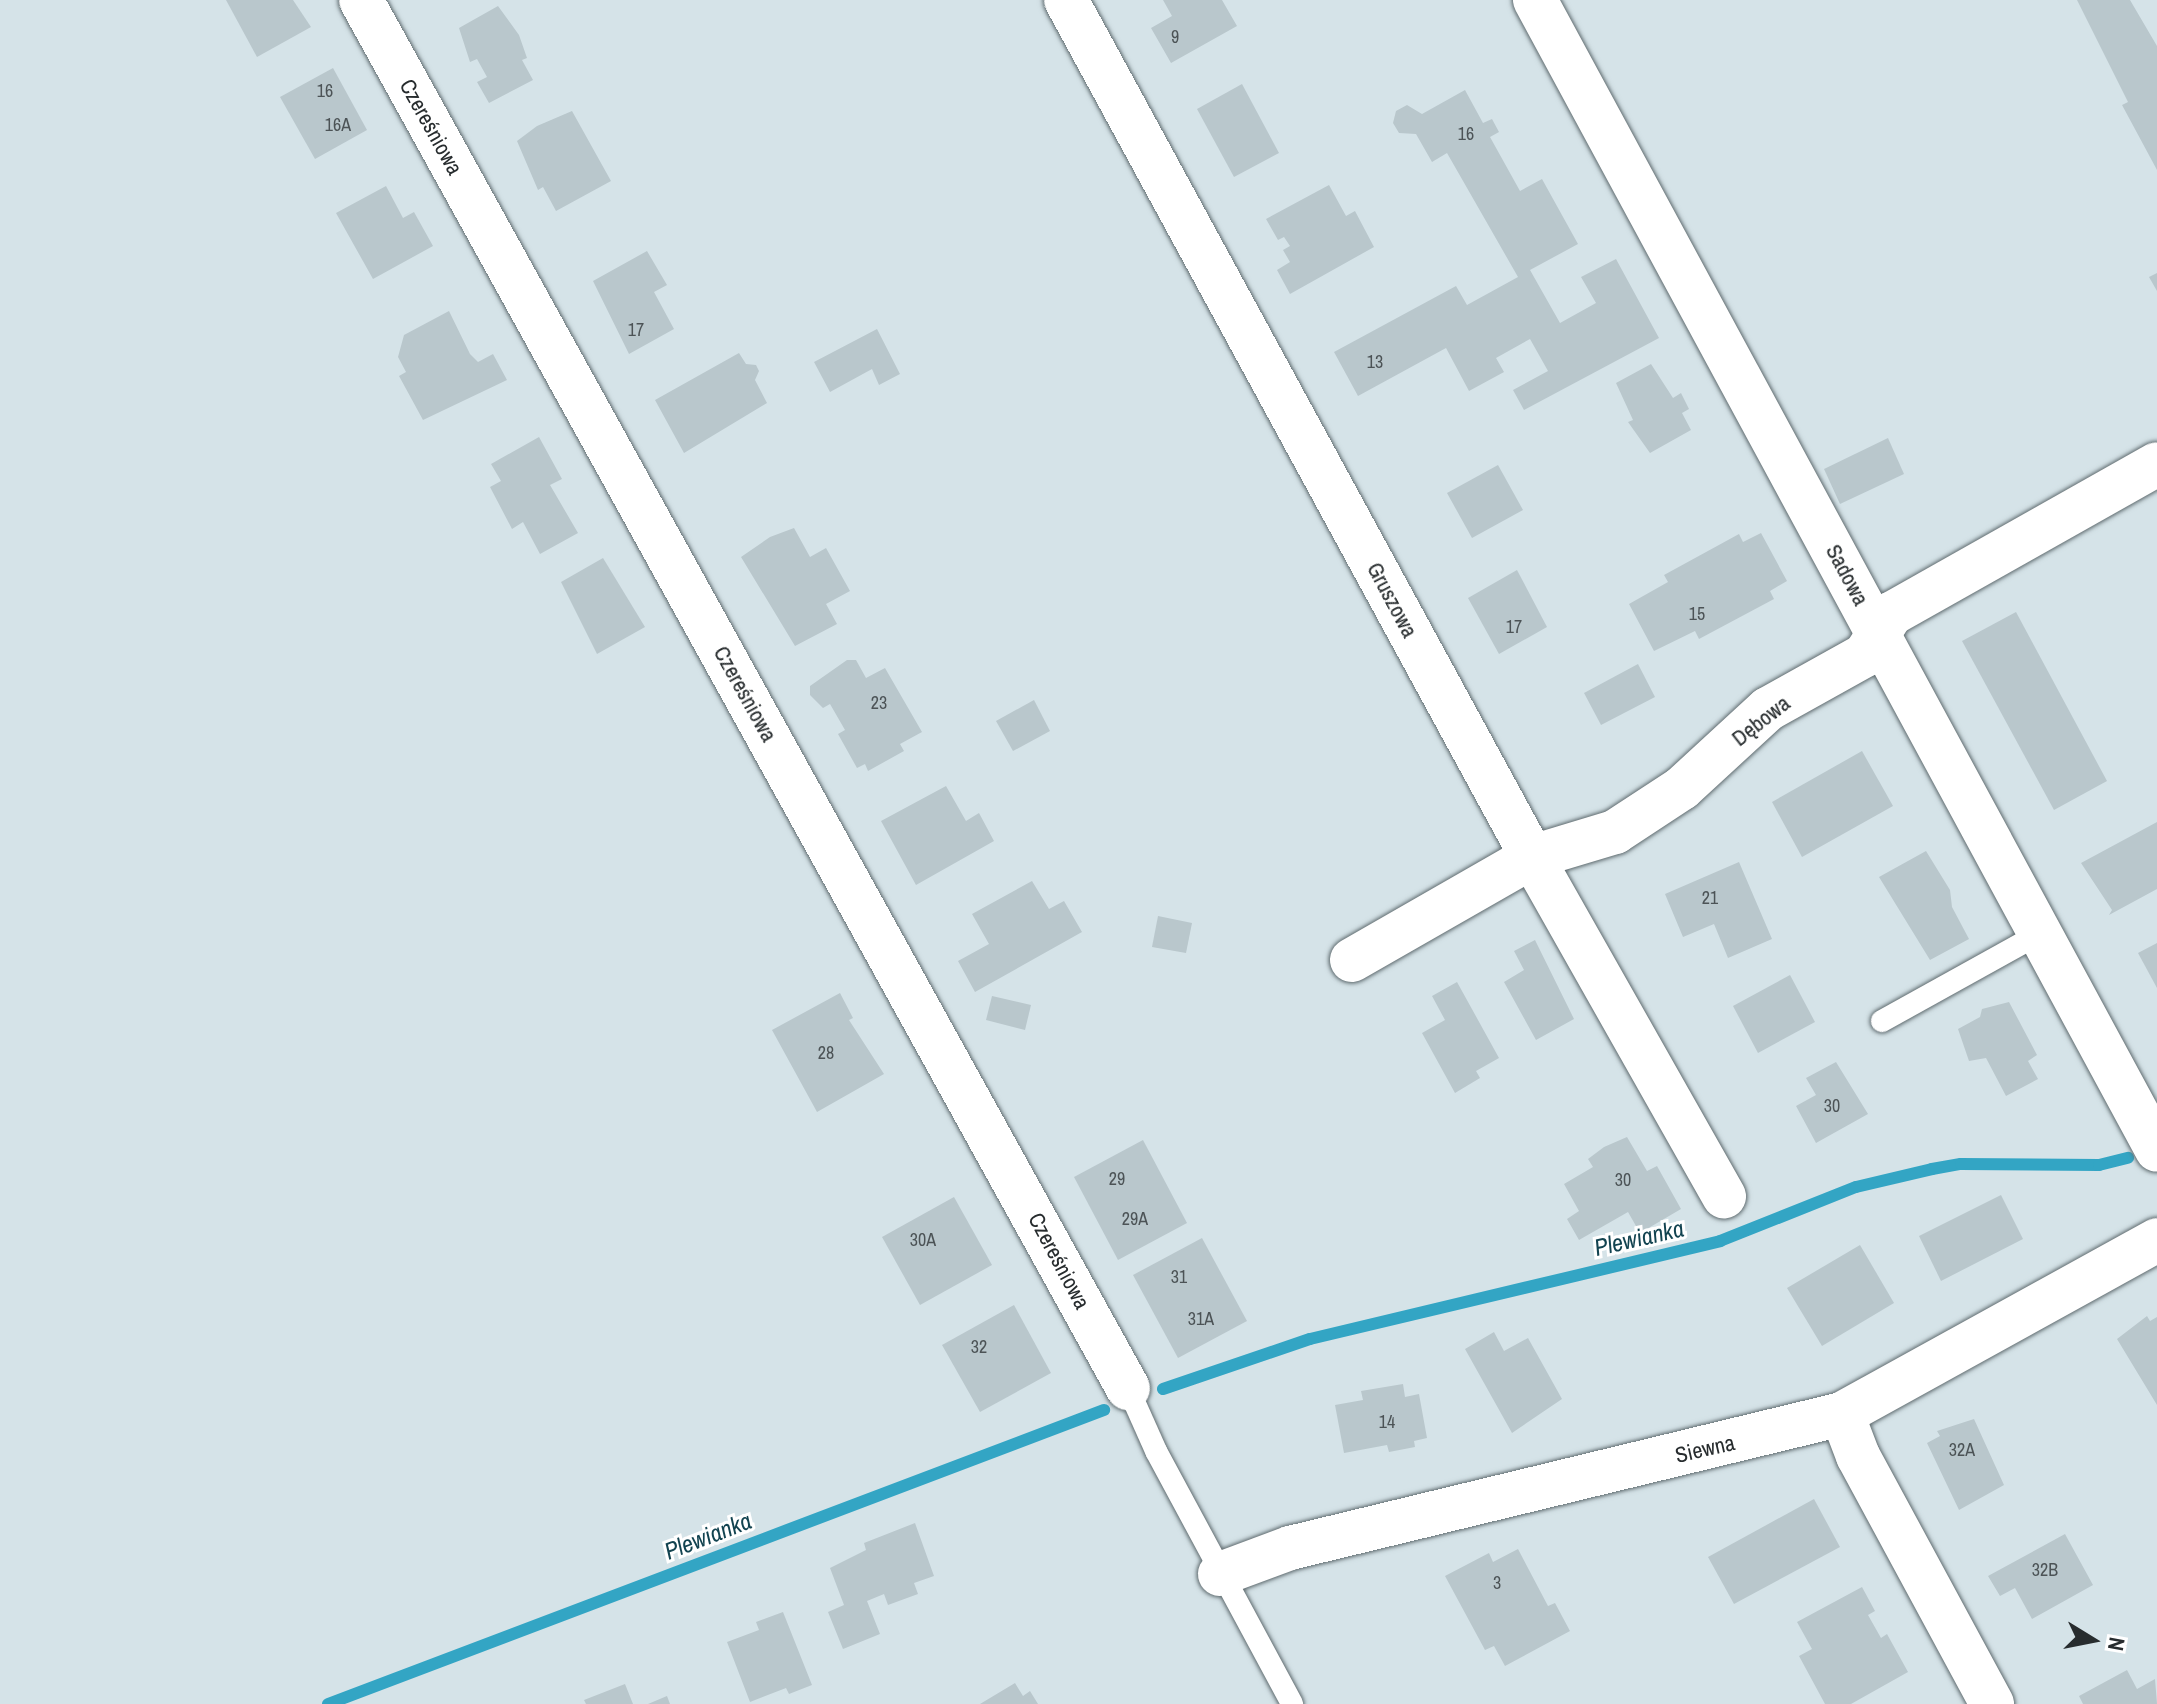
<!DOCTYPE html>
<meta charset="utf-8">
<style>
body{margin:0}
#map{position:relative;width:2157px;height:1704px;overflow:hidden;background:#d5e3e8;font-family:"Archivo Narrow",sans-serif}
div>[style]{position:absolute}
.stream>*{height:12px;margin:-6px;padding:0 6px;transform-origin:6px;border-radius:6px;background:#33a5c4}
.building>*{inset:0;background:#b9c7cc}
.roads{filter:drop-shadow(0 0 2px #5f6b6f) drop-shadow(0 0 2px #5f6b6f)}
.lane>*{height:22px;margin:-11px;padding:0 11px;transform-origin:11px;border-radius:11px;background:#fff}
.street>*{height:44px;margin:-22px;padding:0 22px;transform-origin:22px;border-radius:22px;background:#fff}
span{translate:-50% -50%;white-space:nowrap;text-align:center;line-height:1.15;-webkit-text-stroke:6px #fff;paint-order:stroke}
.number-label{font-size:18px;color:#4c5356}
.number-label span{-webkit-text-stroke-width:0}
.street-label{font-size:22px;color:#272c2e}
.water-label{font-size:24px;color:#124350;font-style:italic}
.north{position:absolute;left:2053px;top:1600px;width:80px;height:80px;-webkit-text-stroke:6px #fff;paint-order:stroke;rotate:100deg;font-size:22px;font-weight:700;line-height:32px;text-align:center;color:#272c2e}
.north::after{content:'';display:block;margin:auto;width:28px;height:36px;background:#272c2e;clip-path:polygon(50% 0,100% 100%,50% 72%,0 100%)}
</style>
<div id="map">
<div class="stream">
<i style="left:1163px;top:1389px;width:155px;rotate:-18.8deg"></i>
<i style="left:1310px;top:1339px;width:422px;rotate:-13.4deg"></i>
<i style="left:1720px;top:1241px;width:146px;rotate:-21.7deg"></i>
<i style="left:1856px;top:1187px;width:78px;rotate:-13.3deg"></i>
<i style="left:1932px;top:1169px;width:29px;rotate:-10deg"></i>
<i style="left:1961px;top:1164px;width:138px;rotate:0.4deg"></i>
<i style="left:2099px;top:1165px;width:30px;rotate:-14deg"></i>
<i style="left:328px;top:1704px;width:830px;rotate:-20.75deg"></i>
</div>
<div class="building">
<i style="clip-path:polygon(226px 0,293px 0,311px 27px,257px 57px)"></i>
<i style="clip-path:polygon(1163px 0,1222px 0,1237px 26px,1171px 63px,1151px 28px,1172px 16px)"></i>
<i style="clip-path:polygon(2077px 0,2130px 0,2157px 46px,2157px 170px,2122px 105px,2128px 102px)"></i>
<i style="clip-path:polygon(498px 6px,519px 35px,527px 58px,522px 60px,533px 80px,489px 103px,477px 82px,487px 77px,477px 59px,470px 62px,459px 28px)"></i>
<i style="clip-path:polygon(333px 68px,367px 130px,315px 159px,280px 97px)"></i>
<i style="clip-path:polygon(1242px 84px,1279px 153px,1234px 177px,1197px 109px)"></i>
<i style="clip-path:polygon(1465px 90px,1483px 123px,1492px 119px,1499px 132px,1490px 137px,1520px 191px,1542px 179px,1578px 244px,1530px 270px,1560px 323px,1596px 303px,1581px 277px,1616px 259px,1659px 338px,1524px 410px,1513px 390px,1548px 371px,1530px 339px,1496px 358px,1504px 372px,1469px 391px,1446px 348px,1358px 396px,1334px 352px,1456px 286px,1467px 305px,1518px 277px,1447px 153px,1432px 162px,1416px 134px,1399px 133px,1393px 123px,1396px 111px,1407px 105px,1422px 114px)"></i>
<i style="clip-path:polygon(572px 111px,611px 181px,556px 211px,543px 187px,538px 190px,517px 141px,537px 126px)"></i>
<i style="clip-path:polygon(1329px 185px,1346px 216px,1355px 211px,1374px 247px,1290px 294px,1277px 270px,1290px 262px,1283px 250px,1290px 246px,1284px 237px,1278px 240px,1266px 219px)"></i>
<i style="clip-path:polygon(386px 186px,403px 218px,414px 212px,433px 246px,373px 279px,336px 213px)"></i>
<i style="clip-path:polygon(647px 251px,667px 285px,654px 292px,674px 329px,629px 354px,593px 281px)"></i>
<i style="clip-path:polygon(2157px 273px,2157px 291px,2149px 277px)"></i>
<i style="clip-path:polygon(449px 311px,470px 354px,478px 362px,493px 354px,507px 380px,423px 420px,399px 376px,406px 372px,398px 357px,404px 335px)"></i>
<i style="clip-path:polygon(877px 329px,900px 374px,879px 385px,872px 369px,830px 392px,814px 362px)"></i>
<i style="clip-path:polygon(739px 353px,746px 364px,756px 365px,759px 371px,755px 380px,767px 403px,684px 453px,655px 400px)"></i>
<i style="clip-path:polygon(1651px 364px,1673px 398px,1681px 393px,1689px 409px,1682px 413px,1691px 430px,1650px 453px,1628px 422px,1633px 420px,1616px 383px)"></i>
<i style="clip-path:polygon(539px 437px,562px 479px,550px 485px,578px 533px,540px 554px,523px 522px,512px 529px,490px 487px,501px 481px,491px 464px)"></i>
<i style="clip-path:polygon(1888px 438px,1904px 474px,1840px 504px,1824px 469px)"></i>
<i style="clip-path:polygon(1498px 465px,1523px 510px,1472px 538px,1447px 493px)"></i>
<i style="clip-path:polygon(794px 528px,810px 557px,826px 548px,850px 591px,826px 604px,837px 624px,795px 646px,741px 557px,770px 537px)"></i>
<i style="clip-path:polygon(1761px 533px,1787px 581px,1770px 591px,1774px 599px,1699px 639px,1695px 631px,1654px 651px,1629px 604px,1668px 582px,1664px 575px,1739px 534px,1743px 542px)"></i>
<i style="clip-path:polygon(603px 558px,645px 627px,597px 654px,561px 582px)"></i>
<i style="clip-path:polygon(1517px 570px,1547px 627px,1499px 654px,1468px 598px)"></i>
<i style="clip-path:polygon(2016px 612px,2107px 781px,2054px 810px,1962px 641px)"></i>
<i style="clip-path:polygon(847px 660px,856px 660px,866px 678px,885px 668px,922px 732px,900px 744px,904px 751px,868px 771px,865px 764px,857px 768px,838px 734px,845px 730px,830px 704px,823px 708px,810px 695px,810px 686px)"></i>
<i style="clip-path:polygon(1638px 664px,1655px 697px,1601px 725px,1584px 693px)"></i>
<i style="clip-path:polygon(1034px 700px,1050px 731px,1013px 751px,996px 721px)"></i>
<i style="clip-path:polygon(1862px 751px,1893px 806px,1802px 857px,1772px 802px)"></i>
<i style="clip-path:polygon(946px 786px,966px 821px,979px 813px,994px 841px,916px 885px,881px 821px)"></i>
<i style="clip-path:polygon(2157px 822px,2157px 889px,2109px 915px,2112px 910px,2081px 863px)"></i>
<i style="clip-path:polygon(1926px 851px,1950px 890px,1952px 907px,1969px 939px,1930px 960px,1879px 877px)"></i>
<i style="clip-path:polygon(1739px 862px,1772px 939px,1728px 958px,1714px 924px,1683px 937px,1665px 894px)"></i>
<i style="clip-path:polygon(1032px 881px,1049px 909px,1064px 901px,1082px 932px,975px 992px,958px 961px,989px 944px,972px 914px)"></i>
<i style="clip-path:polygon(1158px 916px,1192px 923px,1186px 953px,1152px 947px)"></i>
<i style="clip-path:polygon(1535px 940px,1574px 1019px,1536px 1040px,1504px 982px,1524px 970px,1514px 951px)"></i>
<i style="clip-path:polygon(2157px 943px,2157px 988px,2138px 953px)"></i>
<i style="clip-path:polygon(1790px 975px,1815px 1022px,1758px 1053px,1733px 1006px)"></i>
<i style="clip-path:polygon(1457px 982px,1499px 1058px,1476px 1071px,1480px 1078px,1455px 1093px,1422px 1033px,1445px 1020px,1432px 996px)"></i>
<i style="clip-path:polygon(840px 993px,853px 1018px,849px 1020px,884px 1074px,817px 1112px,772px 1030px)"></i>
<i style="clip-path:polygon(992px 996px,1031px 1005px,1025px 1030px,986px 1020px)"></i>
<i style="clip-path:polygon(2009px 1002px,2037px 1055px,2028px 1061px,2038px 1079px,2006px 1096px,1986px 1058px,1969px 1061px,1958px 1029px,1980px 1017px,1982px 1009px)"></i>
<i style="clip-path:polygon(1836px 1062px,1868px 1114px,1816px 1143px,1796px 1106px,1816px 1095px,1806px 1078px)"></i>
<i style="clip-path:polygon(1627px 1137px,1647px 1171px,1657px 1166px,1681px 1209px,1640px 1233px,1628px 1212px,1579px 1240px,1567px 1219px,1579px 1211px,1564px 1184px,1593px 1167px,1588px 1159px,1604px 1147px)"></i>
<i style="clip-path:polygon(1143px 1140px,1187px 1223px,1118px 1260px,1074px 1177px)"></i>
<i style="clip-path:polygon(2001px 1195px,2023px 1239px,1941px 1281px,1919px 1236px)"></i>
<i style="clip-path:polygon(954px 1197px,992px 1265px,920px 1305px,882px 1237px)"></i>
<i style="clip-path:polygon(1202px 1238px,1247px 1321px,1178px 1358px,1133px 1275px)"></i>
<i style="clip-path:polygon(1860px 1245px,1894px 1303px,1822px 1346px,1787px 1288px)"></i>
<i style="clip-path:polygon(1014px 1305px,1051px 1373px,980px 1412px,942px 1345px)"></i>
<i style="clip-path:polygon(2147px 1316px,2150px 1321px,2157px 1317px,2157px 1405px,2117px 1339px)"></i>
<i style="clip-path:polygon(1494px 1332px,1504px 1351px,1528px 1338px,1562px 1399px,1512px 1433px,1465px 1349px)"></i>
<i style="clip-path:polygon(1403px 1384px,1405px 1397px,1419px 1394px,1427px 1438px,1414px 1441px,1415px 1447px,1389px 1452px,1387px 1445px,1344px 1453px,1335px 1405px,1363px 1400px,1361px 1391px)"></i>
<i style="clip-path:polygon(1974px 1419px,2004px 1485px,1959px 1510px,1927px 1443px,1940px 1436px,1937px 1431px)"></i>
<i style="clip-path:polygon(1814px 1499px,1840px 1547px,1734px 1604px,1708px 1557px)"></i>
<i style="clip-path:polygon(915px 1523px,934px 1576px,914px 1583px,918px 1594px,888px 1605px,884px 1594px,867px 1601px,880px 1634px,843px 1649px,828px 1612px,844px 1605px,830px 1568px,866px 1550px,864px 1543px)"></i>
<i style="clip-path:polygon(2065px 1534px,2093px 1585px,2032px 1619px,2015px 1588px,2000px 1596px,1988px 1576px)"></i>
<i style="clip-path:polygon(1518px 1549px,1548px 1606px,1555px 1603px,1570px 1631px,1505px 1666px,1494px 1646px,1485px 1650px,1445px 1576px,1489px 1553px,1493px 1562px)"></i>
<i style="clip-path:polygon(1862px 1587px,1875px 1611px,1868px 1615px,1881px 1638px,1887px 1634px,1908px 1672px,1851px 1704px,1825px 1704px,1799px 1656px,1812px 1649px,1797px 1622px)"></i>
<i style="clip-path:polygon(783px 1612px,812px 1685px,789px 1694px,786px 1688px,750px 1702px,727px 1642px,759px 1630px,756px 1622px)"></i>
<i style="clip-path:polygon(2127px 1670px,2137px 1689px,2155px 1679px,2157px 1704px,2083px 1704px,2079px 1696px)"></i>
<i style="clip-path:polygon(1015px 1683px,1023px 1696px,1030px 1691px,1038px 1704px,980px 1704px)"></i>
<i style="clip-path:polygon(625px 1684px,633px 1704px,586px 1704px,584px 1700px)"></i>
<i style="clip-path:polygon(667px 1696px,670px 1704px,648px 1704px)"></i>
</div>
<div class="roads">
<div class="lane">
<i style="left:1882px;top:1021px;width:179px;rotate:-29deg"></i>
<i style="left:1128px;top:1388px;width:69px;rotate:66deg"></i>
<i style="left:1156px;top:1451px;width:287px;rotate:61.7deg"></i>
</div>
<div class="street">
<i style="left:361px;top:0;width:1586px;rotate:61.08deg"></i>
<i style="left:1066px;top:0;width:976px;rotate:61.46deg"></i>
<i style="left:1532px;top:857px;width:390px;rotate:60.5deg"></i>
<i style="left:1535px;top:0;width:1307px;rotate:61.59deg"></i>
<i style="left:1352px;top:960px;width:207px;rotate:-29.8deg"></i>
<i style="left:1532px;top:857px;width:87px;rotate:-16.8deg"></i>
<i style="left:1615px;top:832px;width:80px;rotate:-33.3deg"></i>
<i style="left:1682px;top:788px;width:117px;rotate:-42.6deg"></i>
<i style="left:1768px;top:709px;width:111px;rotate:-29.1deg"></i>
<i style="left:1865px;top:655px;width:49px;rotate:-57.6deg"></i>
<i style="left:1891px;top:614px;width:305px;rotate:-29.4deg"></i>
<i style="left:1842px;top:1414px;width:45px;rotate:69.1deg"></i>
<i style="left:1858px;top:1456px;width:282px;rotate:61.6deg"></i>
<i style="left:1220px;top:1574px;width:75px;rotate:-20.4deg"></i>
<i style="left:1290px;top:1548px;width:568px;rotate:-13.64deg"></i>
<i style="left:1842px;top:1414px;width:360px;rotate:-28.9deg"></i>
</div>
</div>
<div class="number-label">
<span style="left:1175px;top:37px">9</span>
<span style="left:325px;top:91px">16</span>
<span style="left:338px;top:125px">16A</span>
<span style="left:1466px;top:134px">16</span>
<span style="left:636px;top:330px">17</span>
<span style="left:1375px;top:362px">13</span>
<span style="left:1697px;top:614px">15</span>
<span style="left:1514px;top:627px">17</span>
<span style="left:879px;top:703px">23</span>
<span style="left:1710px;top:898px">21</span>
<span style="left:826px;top:1053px">28</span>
<span style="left:1832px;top:1106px">30</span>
<span style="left:1117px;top:1179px">29</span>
<span style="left:1623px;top:1180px">30</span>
<span style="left:1135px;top:1219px">29A</span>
<span style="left:923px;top:1240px">30A</span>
<span style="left:1179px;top:1277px">31</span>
<span style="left:1201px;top:1319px">31A</span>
<span style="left:979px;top:1347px">32</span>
<span style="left:1387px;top:1422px">14</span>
<span style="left:1962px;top:1450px">32A</span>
<span style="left:2045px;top:1570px">32B</span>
<span style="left:1497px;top:1583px">3</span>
</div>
<div class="street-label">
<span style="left:431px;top:127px;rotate:61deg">Czereśniowa</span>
<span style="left:1847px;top:575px;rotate:62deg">Sadowa</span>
<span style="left:1392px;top:600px;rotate:62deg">Gruszowa</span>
<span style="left:745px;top:694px;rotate:61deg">Czereśniowa</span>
<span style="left:1761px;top:721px;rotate:-38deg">Dębowa</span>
<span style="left:1059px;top:1261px;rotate:62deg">Czereśniowa</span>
<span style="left:1705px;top:1449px;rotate:-13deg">Siewna</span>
</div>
<div class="water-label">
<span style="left:1639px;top:1238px;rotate:-13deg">Plewianka</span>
<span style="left:708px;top:1536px;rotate:-21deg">Plewianka</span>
</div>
<div class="north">N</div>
</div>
